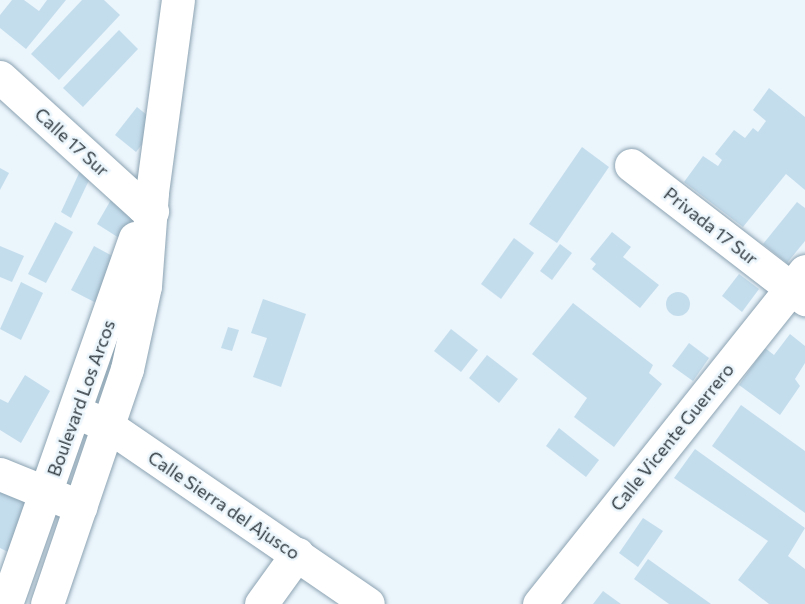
<!DOCTYPE html>
<style>
body{margin:0}
#map{position:relative;width:805px;height:604px;overflow:hidden;background:#ebf5fc;font-family:Commissioner,sans-serif}
div>[style]{position:absolute}
.building>*{inset:0;background:#c4dded}
.round{border-radius:50%}
.roads{filter:drop-shadow(0 0 2px #8ca3b2) drop-shadow(0 0 2px #8ca3b2)}
.street>*{height:33px;margin:-16.5px;padding:0 16.5px;transform-origin:16.5px;border-radius:16.5px;background:#fff}
.secondary>*{height:33px;margin:-16.5px;padding:0 16.5px;transform-origin:16.5px;border-radius:16.5px;background:#fff}
span{translate:-50% -50%;white-space:nowrap;text-align:center;line-height:1.15;-webkit-text-stroke:5px #ebf5fc;paint-order:stroke}
.street-label{font-size:18px;color:#323c42}
</style>
<div id="map">
<div class="building">
<i style="clip-path:polygon(12px 0,24px 0,39px 11px,47px 0,66px 0,26px 49px,0 28px,0 15px)"></i>
<i style="clip-path:polygon(82px 0,104px 0,120px 15px,59px 80px,31px 54px)"></i>
<i style="clip-path:polygon(119px 30px,138px 49px,83px 107px,63px 88px)"></i>
<i style="clip-path:polygon(769px 88px,805px 117px,805px 190px,786px 174px,743px 227px,684px 182px,703px 156px,718px 166px,722px 160px,715px 154px,734px 130px,745px 138px,753px 128px,758px 132px,766px 121px,753px 110px)"></i>
<i style="clip-path:polygon(137px 107px,158px 124px,136px 152px,115px 135px)"></i>
<i style="clip-path:polygon(582px 147px,609px 167px,557px 243px,529px 224px)"></i>
<i style="clip-path:polygon(0 168px,9px 173px,0 190px)"></i>
<i style="clip-path:polygon(81px 169px,92px 174px,71px 218px,61px 212px)"></i>
<i style="clip-path:polygon(112px 198px,133px 217px,127px 243px,97px 224px)"></i>
<i style="clip-path:polygon(797px 202px,805px 208px,805px 241px,787px 263px,763px 244px)"></i>
<i style="clip-path:polygon(55px 222px,73px 232px,46px 283px,28px 274px)"></i>
<i style="clip-path:polygon(612px 232px,631px 247px,623px 257px,659px 285px,640px 308px,592px 269px,596px 264px,590px 259px)"></i>
<i style="clip-path:polygon(514px 238px,534px 253px,501px 299px,481px 284px)"></i>
<i style="clip-path:polygon(560px 244px,572px 253px,552px 280px,540px 271px)"></i>
<i style="clip-path:polygon(0 246px,24px 256px,12px 282px,0 277px)"></i>
<i style="clip-path:polygon(94px 246px,127px 264px,104px 307px,71px 290px)"></i>
<i style="clip-path:polygon(739px 274px,759px 289px,742px 312px,722px 296px)"></i>
<i style="clip-path:polygon(21px 282px,43px 293px,21px 340px,0 329px)"></i>
<i class="round" style="left:666px;top:292px;width:24px;height:24px"></i>
<i style="clip-path:polygon(263px 299px,306px 314px,281px 387px,253px 377px,267px 338px,251px 333px)"></i>
<i style="clip-path:polygon(573px 303px,653px 365px,649px 373px,662px 384px,614px 447px,574px 417px,587px 398px,532px 354px)"></i>
<i style="clip-path:polygon(228px 327px,239px 330px,232px 351px,221px 348px)"></i>
<i style="clip-path:polygon(451px 329px,478px 350px,461px 372px,434px 351px)"></i>
<i style="clip-path:polygon(790px 334px,805px 346px,805px 363px,795px 379px,800px 386px,780px 415px,739px 385px,765px 348px,774px 355px)"></i>
<i style="clip-path:polygon(689px 343px,709px 358px,693px 381px,672px 366px)"></i>
<i style="clip-path:polygon(487px 355px,518px 379px,499px 403px,469px 378px)"></i>
<i style="clip-path:polygon(25px 375px,50px 391px,21px 443px,0 430px,0 399px,8px 403px)"></i>
<i style="clip-path:polygon(741px 405px,805px 451px,805px 513px,712px 446px)"></i>
<i style="clip-path:polygon(559px 428px,599px 460px,586px 477px,546px 446px)"></i>
<i style="clip-path:polygon(695px 449px,805px 528px,788px 556px,805px 569px,805px 604px,769px 604px,738px 580px,768px 541px,674px 478px)"></i>
<i style="clip-path:polygon(0 487px,40px 507px,16px 556px,0 548px)"></i>
<i style="clip-path:polygon(643px 518px,663px 531px,638px 567px,619px 553px)"></i>
<i style="clip-path:polygon(648px 559px,711px 604px,669px 604px,634px 579px)"></i>
<i style="clip-path:polygon(603px 591px,621px 604px,593px 604px)"></i>
</div>
<div class="roads">
<div class="street">
<i style="left:0;top:77px;width:193px;rotate:42.3deg"></i>
<i style="left:143px;top:207px;width:10px;rotate:24deg"></i>
<i style="left:631px;top:165px;width:220px;rotate:37.6deg"></i>
<i style="left:76px;top:412px;width:34px;rotate:23deg"></i>
<i style="left:107px;top:425px;width:316px;rotate:34.4deg"></i>
<i style="left:0;top:474px;width:87px;rotate:22.2deg"></i>
<i style="left:261px;top:604px;width:62px;rotate:-54.2deg"></i>
<i style="left:539px;top:604px;width:426px;rotate:-51.4deg"></i>
</div>
<div class="secondary">
<i style="left:6px;top:604px;width:388px;rotate:-70.6deg"></i>
<i style="left:47px;top:604px;width:248px;rotate:-71.2deg"></i>
<i style="left:127px;top:369px;width:85px;rotate:-77.8deg"></i>
<i style="left:145px;top:286px;width:94px;rotate:-85.7deg"></i>
<i style="left:152px;top:192px;width:194px;rotate:-82.3deg"></i>
</div>
</div>
<div class="street-label">
<span style="left:72px;top:142px;rotate:42deg">Calle 17 Sur</span>
<span style="left:711px;top:226px;rotate:38deg">Privada 17 Sur</span>
<span style="left:81px;top:398px;rotate:-70deg">Boulevard Los Arcos</span>
<span style="left:672px;top:437px;rotate:-51deg">Calle Vicente Guerrero</span>
<span style="left:224px;top:505px;rotate:34deg">Calle Sierra del Ajusco</span>
</div>
</div>
